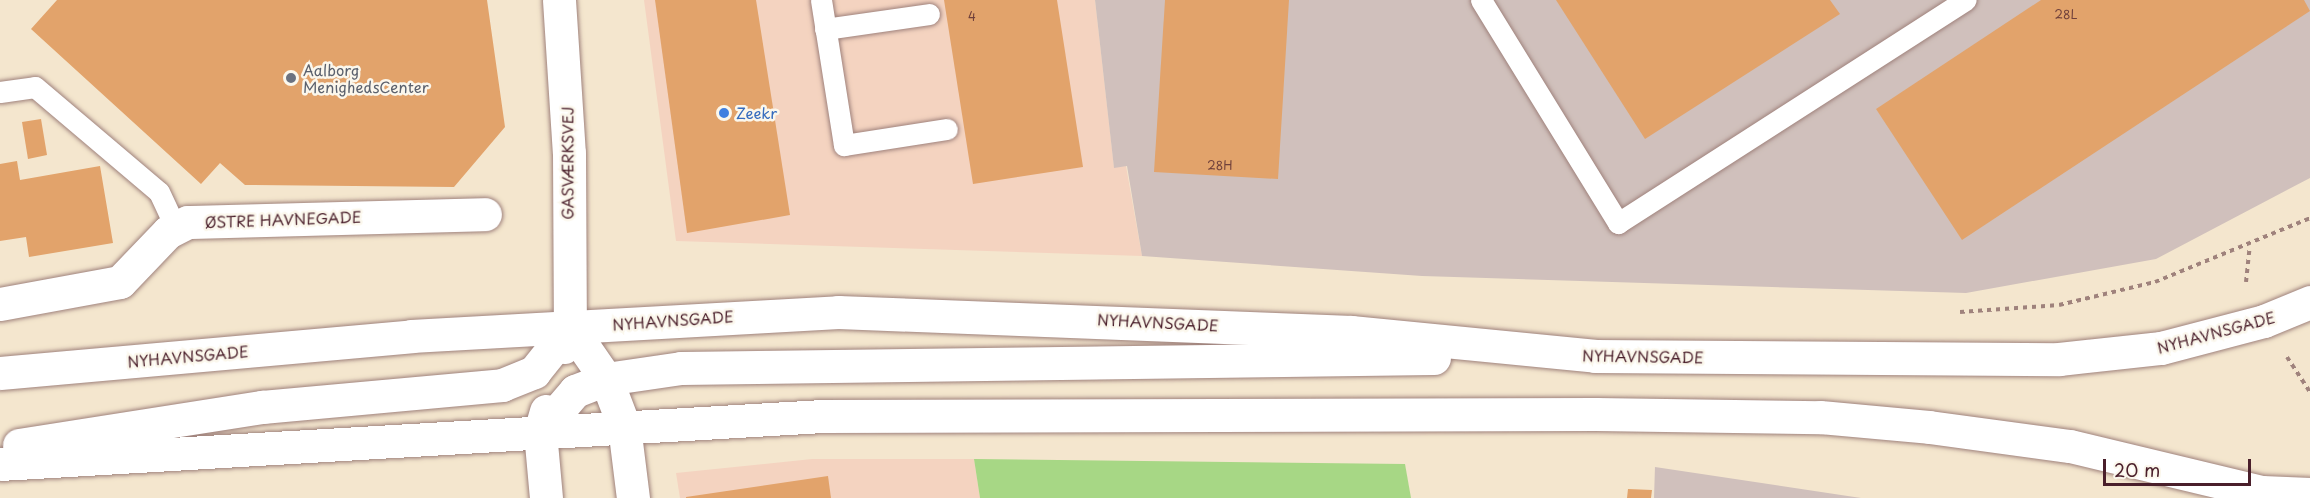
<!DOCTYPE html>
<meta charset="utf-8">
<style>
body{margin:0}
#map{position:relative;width:2310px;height:498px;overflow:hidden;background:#f4e6ce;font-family:"Playpen Sans",sans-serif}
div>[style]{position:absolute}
.built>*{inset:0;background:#f4d3c0}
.industrial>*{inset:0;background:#d0c0bc}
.green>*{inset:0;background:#a7d785}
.building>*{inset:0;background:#e2a36b}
.path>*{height:4px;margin-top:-2px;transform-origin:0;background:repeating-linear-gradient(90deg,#9f827c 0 4.5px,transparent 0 9px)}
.roads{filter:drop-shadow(0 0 2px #9f827c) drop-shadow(0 0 2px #9f827c)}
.service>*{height:21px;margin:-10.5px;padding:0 10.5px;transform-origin:10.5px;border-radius:10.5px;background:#fff}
.minor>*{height:33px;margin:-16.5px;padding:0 16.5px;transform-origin:16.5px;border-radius:16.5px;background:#fff}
.tertiary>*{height:33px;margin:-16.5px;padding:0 16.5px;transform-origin:16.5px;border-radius:16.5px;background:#fff}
.dots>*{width:16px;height:16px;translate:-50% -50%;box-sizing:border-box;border:3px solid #fbf7ec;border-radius:50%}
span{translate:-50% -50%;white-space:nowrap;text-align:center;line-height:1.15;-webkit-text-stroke:5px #fbf7ec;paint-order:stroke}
.number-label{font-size:12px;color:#70403b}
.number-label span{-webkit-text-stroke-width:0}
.worship-label{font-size:15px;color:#5b616d}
.left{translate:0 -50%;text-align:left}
.shop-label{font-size:15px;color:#366cbe}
.street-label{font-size:15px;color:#4a1f2b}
.scale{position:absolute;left:2103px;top:459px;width:148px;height:27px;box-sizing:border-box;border:3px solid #4a1f2b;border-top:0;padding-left:8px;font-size:18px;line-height:21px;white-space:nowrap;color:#4a1f2b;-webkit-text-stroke:4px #fbf7ec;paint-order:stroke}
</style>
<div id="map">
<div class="built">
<i style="clip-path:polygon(644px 0,1095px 0,1114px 167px,1126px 166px,1142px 256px,676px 241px)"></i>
<i style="clip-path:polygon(812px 459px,974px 459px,980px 498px,680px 498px,676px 473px)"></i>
</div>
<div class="industrial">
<i style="clip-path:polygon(1095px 0,2310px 0,2310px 178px,2156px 259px,1966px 293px,1422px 276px,1142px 256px,1127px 166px,1114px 168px)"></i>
<i style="clip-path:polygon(1655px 467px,1861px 498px,1654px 498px)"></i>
</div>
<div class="green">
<i style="clip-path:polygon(974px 459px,1405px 464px,1411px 498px,980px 498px)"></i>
</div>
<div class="building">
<i style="clip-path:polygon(57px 0,487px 0,505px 127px,454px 187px,245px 185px,220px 163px,201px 184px,31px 29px)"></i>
<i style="clip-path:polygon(655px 0,756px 0,790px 215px,687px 233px)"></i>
<i style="clip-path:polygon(944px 0,1057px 0,1083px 167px,973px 184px)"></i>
<i style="clip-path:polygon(1165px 0,1289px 0,1278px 179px,1154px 172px)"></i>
<i style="clip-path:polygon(1556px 0,1830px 0,1840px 14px,1645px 139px)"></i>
<i style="clip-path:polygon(2041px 0,2304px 0,2310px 11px,1962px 240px,1876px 109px)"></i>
<i style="clip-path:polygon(41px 119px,47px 155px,28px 159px,22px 122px)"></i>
<i style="clip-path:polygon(17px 161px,20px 180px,100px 166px,113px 243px,29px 257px,26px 237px,0 241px,0 164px)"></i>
<i style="clip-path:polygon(828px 476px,831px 498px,686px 498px,686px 497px)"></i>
<i style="clip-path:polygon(1628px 489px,1652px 490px,1651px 498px,1627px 498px)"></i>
</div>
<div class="path">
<i style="left:2246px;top:282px;width:36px;rotate:-84deg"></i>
<i style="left:1960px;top:312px;width:99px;rotate:-4deg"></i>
<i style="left:2059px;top:305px;width:99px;rotate:-13.5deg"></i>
<i style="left:2155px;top:282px;width:168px;rotate:-22.4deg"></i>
<i style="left:2287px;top:357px;width:42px;rotate:56.7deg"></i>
</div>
<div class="roads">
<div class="service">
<i style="left:821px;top:0;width:147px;rotate:81deg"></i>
<i style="left:844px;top:145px;width:104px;rotate:-8.8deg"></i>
<i style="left:1481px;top:0;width:262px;rotate:58.4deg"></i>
<i style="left:1618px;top:223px;width:413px;rotate:-32.7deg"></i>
<i style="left:825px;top:29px;width:105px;rotate:-8.2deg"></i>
<i style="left:0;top:92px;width:35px;rotate:-8deg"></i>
<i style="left:35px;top:87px;width:162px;rotate:40.3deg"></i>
<i style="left:159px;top:192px;width:40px;rotate:65deg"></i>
</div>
<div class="minor">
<i style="left:0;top:304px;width:122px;rotate:-10.4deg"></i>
<i style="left:120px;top:282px;width:69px;rotate:-46.2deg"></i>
<i style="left:168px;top:232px;width:22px;rotate:-27deg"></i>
<i style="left:188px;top:222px;width:297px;rotate:-1.5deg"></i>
</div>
<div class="tertiary">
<i style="left:559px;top:0;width:153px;rotate:86.3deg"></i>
<i style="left:569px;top:153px;width:174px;rotate:89.7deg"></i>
<i style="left:570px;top:327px;width:21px;rotate:107deg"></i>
<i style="left:570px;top:327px;width:63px;rotate:55.3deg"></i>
<i style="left:606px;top:379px;width:50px;rotate:69deg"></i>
<i style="left:624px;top:426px;width:73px;rotate:82.9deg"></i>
<i style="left:0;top:373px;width:413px;rotate:-5.1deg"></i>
<i style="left:411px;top:336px;width:428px;rotate:-3.2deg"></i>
<i style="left:838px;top:312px;width:514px;rotate:2.23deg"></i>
<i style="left:1352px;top:332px;width:244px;rotate:5.6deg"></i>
<i style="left:1595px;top:356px;width:464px;rotate:0.4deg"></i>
<i style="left:2059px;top:359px;width:103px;rotate:-6.2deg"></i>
<i style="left:2161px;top:348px;width:106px;rotate:-14.7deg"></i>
<i style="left:2264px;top:321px;width:50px;rotate:-22.4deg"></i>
<i style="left:546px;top:411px;width:22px;rotate:106deg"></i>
<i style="left:540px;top:432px;width:66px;rotate:84.8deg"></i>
<i style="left:540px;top:432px;width:54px;rotate:-49.5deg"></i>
<i style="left:575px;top:391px;width:33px;rotate:-21deg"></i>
<i style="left:606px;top:379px;width:76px;rotate:-8.3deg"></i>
<i style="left:681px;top:368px;width:753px;rotate:-0.76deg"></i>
<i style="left:19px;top:445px;width:246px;rotate:-8.9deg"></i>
<i style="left:262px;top:407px;width:241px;rotate:-5.2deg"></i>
<i style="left:502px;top:385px;width:35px;rotate:-22deg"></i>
<i style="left:534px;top:372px;width:58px;rotate:-51.3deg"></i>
<i style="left:0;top:464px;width:823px;rotate:-3.34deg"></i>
<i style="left:822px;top:416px;width:774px;rotate:-0.15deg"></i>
<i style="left:1596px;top:414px;width:224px;rotate:0.8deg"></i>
<i style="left:1820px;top:417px;width:109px;rotate:5.2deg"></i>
<i style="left:1929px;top:427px;width:142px;rotate:7.7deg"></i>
<i style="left:2070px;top:446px;width:197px;rotate:13.5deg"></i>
<i style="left:2262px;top:492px;width:48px;rotate:2.4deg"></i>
</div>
</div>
<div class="dots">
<i style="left:291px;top:78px;background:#6b7280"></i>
<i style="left:724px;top:113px;background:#3f7fe0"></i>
</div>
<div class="number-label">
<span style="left:2066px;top:15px">28L</span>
<span style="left:972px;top:17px">4</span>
<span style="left:1220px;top:166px">28H</span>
</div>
<div class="worship-label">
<span class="left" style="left:303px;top:78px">Aalborg<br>MenighedsCenter</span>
</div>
<div class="shop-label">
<span class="left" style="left:736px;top:113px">Zeekr</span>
</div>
<div class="street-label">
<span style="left:567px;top:163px;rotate:-90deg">GASVÆRKSVEJ</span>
<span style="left:283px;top:219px;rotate:-2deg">ØSTRE HAVNEGADE</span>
<span style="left:673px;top:320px;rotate:-4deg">NYHAVNSGADE</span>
<span style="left:1158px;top:322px;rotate:3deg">NYHAVNSGADE</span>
<span style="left:2216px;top:332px;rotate:-15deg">NYHAVNSGADE</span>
<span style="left:188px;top:356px;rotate:-5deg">NYHAVNSGADE</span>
<span style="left:1643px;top:356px;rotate:1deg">NYHAVNSGADE</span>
</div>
<div class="scale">20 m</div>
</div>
